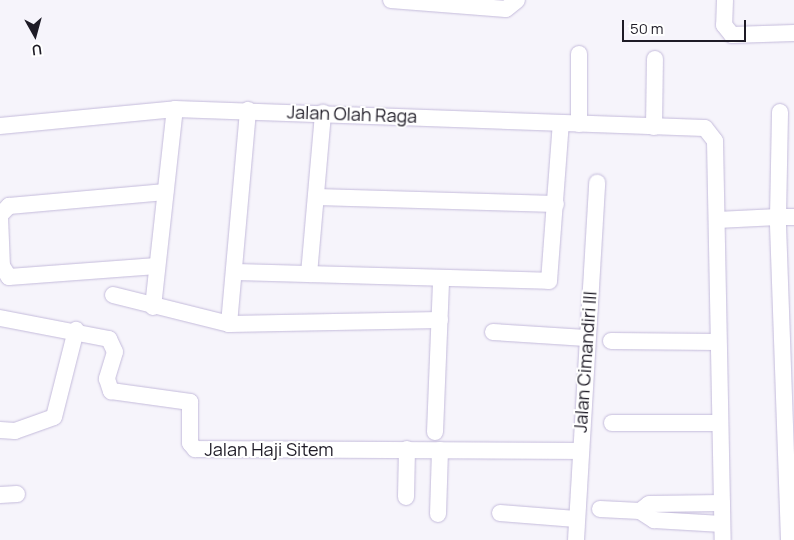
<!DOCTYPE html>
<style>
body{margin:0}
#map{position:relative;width:794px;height:540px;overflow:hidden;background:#f6f4fb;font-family:Manrope,sans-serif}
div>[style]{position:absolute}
.roads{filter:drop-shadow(0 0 1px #c4bbdb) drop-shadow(0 0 1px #c4bbdb)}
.street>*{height:16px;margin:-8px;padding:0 8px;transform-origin:8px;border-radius:8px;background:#fff}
span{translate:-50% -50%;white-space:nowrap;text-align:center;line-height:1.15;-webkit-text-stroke:4px #fff;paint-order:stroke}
.street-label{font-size:18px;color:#1e1b26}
.north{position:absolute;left:10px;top:10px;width:50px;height:50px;-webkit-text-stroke:4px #fff;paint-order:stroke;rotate:173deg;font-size:14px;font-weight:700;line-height:20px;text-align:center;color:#1e1b26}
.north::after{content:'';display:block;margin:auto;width:18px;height:22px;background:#1e1b26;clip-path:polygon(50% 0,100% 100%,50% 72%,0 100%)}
.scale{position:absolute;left:622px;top:20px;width:124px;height:22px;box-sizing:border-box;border:2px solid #1e1b26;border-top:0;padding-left:6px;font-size:15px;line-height:18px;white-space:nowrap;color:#1e1b26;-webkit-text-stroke:4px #fff;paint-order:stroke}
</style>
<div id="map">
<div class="roads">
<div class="street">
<i style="left:391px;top:0;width:115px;rotate:4.5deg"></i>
<i style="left:506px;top:9px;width:14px;rotate:-39deg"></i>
<i style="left:725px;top:0;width:25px;rotate:92deg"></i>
<i style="left:724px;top:25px;width:13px;rotate:51deg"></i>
<i style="left:732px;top:35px;width:62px;rotate:-1.8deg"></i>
<i style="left:579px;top:54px;width:70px;rotate:90deg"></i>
<i style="left:0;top:126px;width:176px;rotate:-5.5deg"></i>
<i style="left:175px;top:109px;width:530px;rotate:2.05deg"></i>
<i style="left:705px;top:128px;width:16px;rotate:52deg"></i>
<i style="left:715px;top:141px;width:399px;rotate:88.9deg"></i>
<i style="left:654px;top:127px;width:68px;rotate:-89.2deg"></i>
<i style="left:316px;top:197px;width:240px;rotate:1.7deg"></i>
<i style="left:0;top:215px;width:13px;rotate:-45deg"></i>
<i style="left:9px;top:206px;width:157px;rotate:-5.1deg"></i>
<i style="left:0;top:217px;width:49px;rotate:87.7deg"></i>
<i style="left:2px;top:266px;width:13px;rotate:58deg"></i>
<i style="left:9px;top:277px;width:148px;rotate:-4.3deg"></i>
<i style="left:717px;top:220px;width:61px;rotate:-2.8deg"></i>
<i style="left:778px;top:217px;width:105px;rotate:-88.9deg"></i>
<i style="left:235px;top:272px;width:314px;rotate:1.6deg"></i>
<i style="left:549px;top:281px;width:158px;rotate:-85.7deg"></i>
<i style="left:309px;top:274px;width:162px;rotate:-85deg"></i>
<i style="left:113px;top:295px;width:120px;rotate:14deg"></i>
<i style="left:229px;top:324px;width:211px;rotate:-1.1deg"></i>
<i style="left:153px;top:307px;width:199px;rotate:-83.7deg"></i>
<i style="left:0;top:318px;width:111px;rotate:10.9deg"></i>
<i style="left:109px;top:339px;width:14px;rotate:65deg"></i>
<i style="left:115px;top:352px;width:28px;rotate:107deg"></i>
<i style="left:107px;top:379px;width:13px;rotate:72deg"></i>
<i style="left:111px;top:391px;width:80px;rotate:7.9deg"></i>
<i style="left:190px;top:402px;width:41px;rotate:90deg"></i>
<i style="left:190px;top:443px;width:8px;rotate:50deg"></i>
<i style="left:195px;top:449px;width:385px;rotate:0.3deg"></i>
<i style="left:229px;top:324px;width:215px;rotate:-84.9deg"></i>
<i style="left:493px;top:332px;width:93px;rotate:3.7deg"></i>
<i style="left:611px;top:341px;width:107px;rotate:0.5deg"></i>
<i style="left:612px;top:423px;width:108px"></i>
<i style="left:0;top:430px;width:15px;rotate:4deg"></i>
<i style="left:15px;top:431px;width:41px;rotate:-19.7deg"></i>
<i style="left:54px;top:417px;width:90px;rotate:-75.8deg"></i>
<i style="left:435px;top:432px;width:151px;rotate:-87.7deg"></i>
<i style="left:0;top:495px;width:17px;rotate:-3deg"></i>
<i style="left:406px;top:497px;width:48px;rotate:-88.8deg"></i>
<i style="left:600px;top:509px;width:40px;rotate:2.9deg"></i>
<i style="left:640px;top:511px;width:17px;rotate:33deg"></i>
<i style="left:654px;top:520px;width:68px;rotate:3.4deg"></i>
<i style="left:640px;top:511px;width:11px;rotate:-38deg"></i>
<i style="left:649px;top:504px;width:73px;rotate:-0.8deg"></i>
<i style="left:500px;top:513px;width:76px;rotate:4.5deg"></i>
<i style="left:438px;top:514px;width:64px;rotate:-88.2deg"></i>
<i style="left:576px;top:540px;width:358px;rotate:-86.6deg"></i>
<i style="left:789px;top:540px;width:323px;rotate:-92deg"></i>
<i style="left:778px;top:217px;width:16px"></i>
</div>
</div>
<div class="street-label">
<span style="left:352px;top:114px;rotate:2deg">Jalan Olah Raga</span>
<span style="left:585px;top:362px;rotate:-86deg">Jalan Cimandiri III</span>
<span style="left:269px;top:449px">Jalan Haji Sitem</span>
</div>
<div class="north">U</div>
<div class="scale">50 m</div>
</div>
